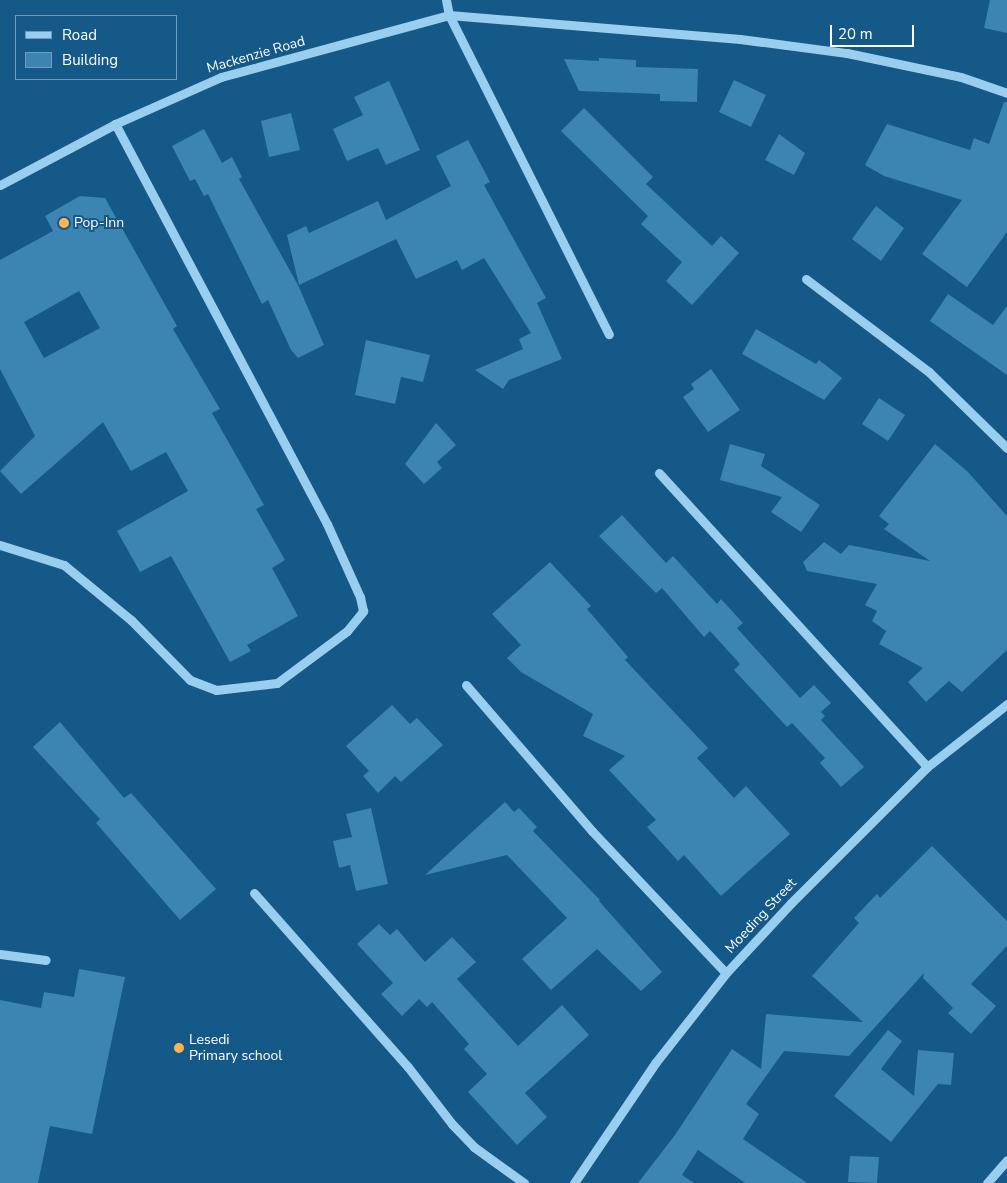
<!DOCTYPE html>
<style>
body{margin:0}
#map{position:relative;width:1007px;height:1183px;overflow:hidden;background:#145987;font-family:"Nunito Sans",sans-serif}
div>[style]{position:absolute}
.building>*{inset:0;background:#3c84b2}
.minor>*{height:9px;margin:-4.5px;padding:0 4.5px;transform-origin:4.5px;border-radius:4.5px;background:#99ceef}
.dots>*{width:14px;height:14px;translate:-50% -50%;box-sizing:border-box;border:2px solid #145987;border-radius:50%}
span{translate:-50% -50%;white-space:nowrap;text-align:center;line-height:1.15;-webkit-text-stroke:4px #145987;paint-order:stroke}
.street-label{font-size:14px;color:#fff}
.poi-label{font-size:14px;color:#fff}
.left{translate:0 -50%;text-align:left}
.legend{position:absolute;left:15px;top:15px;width:162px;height:65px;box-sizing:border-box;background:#145987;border:1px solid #729bb7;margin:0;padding:6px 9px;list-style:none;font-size:15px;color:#fff}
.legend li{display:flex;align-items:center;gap:10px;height:25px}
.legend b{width:25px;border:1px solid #729bb7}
.scale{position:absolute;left:830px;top:25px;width:84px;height:22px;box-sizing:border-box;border:2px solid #fff;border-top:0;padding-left:6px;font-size:15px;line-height:18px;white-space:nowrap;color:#fff;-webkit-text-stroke:4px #145987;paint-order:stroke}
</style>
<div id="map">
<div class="building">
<i style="clip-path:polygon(990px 0,1007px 0,1007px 33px,984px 28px)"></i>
<i style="clip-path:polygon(599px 58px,636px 60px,636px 67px,698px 69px,697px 102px,660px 101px,660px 94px,579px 91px,564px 59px,599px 61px)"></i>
<i style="clip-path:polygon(734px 80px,766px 95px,751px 127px,719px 112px)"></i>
<i style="clip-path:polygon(389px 81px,420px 150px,386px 165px,378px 148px,347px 161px,333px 129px,363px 115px,354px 97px)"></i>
<i style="clip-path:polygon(1004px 102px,1007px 102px,1007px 232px,967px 287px,922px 254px,962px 200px,884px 176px,865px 165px,887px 124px,970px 150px,974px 138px,989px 144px)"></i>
<i style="clip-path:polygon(584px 108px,653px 177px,646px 184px,712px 246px,721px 236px,739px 253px,692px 305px,666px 281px,682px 262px,641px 224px,648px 216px,561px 131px)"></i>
<i style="clip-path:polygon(291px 113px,300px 150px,269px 157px,261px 121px)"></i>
<i style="clip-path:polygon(204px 129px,222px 163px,232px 157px,242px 177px,239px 179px,298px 285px,324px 345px,298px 358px,291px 350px,268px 300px,262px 304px,208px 194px,204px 196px,195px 179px,190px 181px,172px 146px)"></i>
<i style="clip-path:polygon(779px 134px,805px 153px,794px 175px,765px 160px)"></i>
<i style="clip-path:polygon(468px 140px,490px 182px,484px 185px,546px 298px,537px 303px,562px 359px,509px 380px,503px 389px,475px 370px,523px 349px,519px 339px,531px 333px,484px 258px,462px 270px,457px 260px,416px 279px,396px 239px,299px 285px,287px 235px,306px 226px,309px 233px,378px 201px,386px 220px,451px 186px,436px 156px)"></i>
<i style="clip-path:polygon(evenodd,80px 196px,105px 198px,177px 326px,173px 329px,220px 409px,212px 413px,264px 505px,256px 509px,285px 560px,272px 568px,298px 616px,247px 645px,251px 651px,230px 662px,171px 556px,140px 572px,117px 531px,188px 491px,166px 452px,131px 471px,103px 422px,21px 494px,0 471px,35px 436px,0 369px,0 260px,53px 231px,45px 216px,80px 196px,79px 291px,100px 328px,44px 358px,24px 322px,79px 291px)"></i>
<i style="clip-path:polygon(876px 206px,904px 228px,881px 261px,852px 239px)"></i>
<i style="clip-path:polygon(948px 294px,993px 325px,1007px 306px,1007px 375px,930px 321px)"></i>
<i style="clip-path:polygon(756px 329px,816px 364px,819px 360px,842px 378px,824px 400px,742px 354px)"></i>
<i style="clip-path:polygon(366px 340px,430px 355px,423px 382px,401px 377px,395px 404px,355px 395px)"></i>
<i style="clip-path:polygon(711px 369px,740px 410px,708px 432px,683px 397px,694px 389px,691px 384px)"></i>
<i style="clip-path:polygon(879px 398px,905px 415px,888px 441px,862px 424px)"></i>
<i style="clip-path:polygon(436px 423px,456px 445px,437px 462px,442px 468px,424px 484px,405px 464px)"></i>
<i style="clip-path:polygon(730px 444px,765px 454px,761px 466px,820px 505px,801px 532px,771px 512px,782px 497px,720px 480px)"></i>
<i style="clip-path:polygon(935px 444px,968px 472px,1007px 516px,1007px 650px,962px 692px,949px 681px,926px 702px,908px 682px,923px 668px,879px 644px,886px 631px,872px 621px,877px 611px,865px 605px,877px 584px,807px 571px,803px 562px,824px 542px,841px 554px,849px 545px,930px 561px,884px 529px,889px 524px,879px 516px)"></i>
<i style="clip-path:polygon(622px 515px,666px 563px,673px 556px,717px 604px,721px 599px,743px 623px,737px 628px,800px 698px,814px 685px,831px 703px,821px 712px,825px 716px,821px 720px,864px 767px,841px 787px,820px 763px,825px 758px,792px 723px,787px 727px,734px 670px,740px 664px,710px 631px,704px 637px,662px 588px,656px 593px,599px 536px)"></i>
<i style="clip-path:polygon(550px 562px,591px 606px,587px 609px,628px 657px,625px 660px,708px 748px,697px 758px,734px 798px,746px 786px,790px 834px,721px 896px,684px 855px,678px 861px,647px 827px,656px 820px,609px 770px,625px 756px,583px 736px,593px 714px,521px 672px,507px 658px,521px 645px,492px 614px)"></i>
<i style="clip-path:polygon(392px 705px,410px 724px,417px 718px,443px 745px,401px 782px,395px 776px,378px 793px,363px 776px,369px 771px,346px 746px)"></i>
<i style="clip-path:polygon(60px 722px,124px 798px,131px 793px,216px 889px,180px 920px,96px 823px,100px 819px,33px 747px)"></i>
<i style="clip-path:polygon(505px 802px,514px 812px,519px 808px,537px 827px,533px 831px,600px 900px,599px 901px,662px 972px,641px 991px,597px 949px,551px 990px,522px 959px,567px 918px,507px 855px,425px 875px)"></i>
<i style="clip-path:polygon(371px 808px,388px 884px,356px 891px,350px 865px,339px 868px,333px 841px,352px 837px,346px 814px)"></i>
<i style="clip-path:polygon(932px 846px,1007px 921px,1007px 946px,971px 984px,996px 1006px,971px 1034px,948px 1013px,953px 1008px,923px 978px,924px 973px,849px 1056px,784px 1051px,746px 1104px,759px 1114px,743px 1139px,807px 1183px,745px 1183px,698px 1150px,682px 1175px,694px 1183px,638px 1183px,675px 1135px,732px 1049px,761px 1069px,766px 1014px,863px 1022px,812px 976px,859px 923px,854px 918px,877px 894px,880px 898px)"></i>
<i style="clip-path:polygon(379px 924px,390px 935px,397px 929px,425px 962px,452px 937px,476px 962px,457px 979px,518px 1046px,562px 1005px,589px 1035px,525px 1093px,547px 1117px,517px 1145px,468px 1092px,487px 1074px,464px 1049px,469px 1044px,432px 1002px,427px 1007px,419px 999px,402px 1016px,381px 994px,393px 983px,357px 944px)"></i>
<i style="clip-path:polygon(79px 969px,125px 977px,92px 1134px,50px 1126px,38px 1183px,0 1183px,0 1000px,41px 1008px,44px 992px,74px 997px)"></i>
<i style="clip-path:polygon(888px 1030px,902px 1041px,881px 1069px,914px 1096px,918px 1050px,954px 1053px,951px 1085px,938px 1084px,891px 1142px,834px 1096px)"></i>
<i style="clip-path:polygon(850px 1156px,879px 1157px,877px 1183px,848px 1182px)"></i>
</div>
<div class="minor">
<i style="left:446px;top:0;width:15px;rotate:79deg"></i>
<i style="left:449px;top:15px;width:357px;rotate:63.4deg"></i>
<i style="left:0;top:185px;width:130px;rotate:-27.9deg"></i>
<i style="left:115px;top:124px;width:116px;rotate:-23.9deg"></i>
<i style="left:221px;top:77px;width:236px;rotate:-15.2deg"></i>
<i style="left:449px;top:15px;width:292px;rotate:4.7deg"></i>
<i style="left:740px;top:39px;width:108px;rotate:7.5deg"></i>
<i style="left:847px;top:53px;width:116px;rotate:11.9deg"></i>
<i style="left:961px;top:77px;width:49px;rotate:19.2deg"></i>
<i style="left:806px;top:279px;width:154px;rotate:37.1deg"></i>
<i style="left:929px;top:372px;width:109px;rotate:44.3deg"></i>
<i style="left:659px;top:473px;width:398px;rotate:47.6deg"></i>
<i style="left:0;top:545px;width:67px;rotate:17.4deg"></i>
<i style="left:64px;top:565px;width:87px;rotate:39.4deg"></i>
<i style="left:131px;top:620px;width:84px;rotate:45.5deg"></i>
<i style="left:190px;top:680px;width:28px;rotate:21deg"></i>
<i style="left:216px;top:690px;width:61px;rotate:-6.5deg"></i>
<i style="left:277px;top:683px;width:87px;rotate:-36.6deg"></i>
<i style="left:347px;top:631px;width:26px;rotate:-51deg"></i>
<i style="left:363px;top:611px;width:14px;rotate:-102deg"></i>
<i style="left:360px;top:597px;width:80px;rotate:-114.3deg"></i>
<i style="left:327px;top:524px;width:453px;rotate:-117.9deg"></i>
<i style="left:466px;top:685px;width:193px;rotate:49.2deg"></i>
<i style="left:592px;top:831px;width:195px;rotate:46.7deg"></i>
<i style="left:254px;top:893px;width:232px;rotate:48.5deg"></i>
<i style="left:408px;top:1067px;width:72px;rotate:52.3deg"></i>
<i style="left:452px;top:1124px;width:32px;rotate:46deg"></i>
<i style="left:474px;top:1147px;width:62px;rotate:35.8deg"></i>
<i style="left:0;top:954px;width:46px;rotate:7.4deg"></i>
<i style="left:574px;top:1183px;width:146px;rotate:-55.9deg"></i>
<i style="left:656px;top:1062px;width:113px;rotate:-51.8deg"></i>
<i style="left:726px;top:973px;width:96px;rotate:-47.1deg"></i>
<i style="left:791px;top:903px;width:192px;rotate:-45deg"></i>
<i style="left:927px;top:767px;width:102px;rotate:-38.2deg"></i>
<i style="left:987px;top:1183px;width:30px;rotate:-49deg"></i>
</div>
<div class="dots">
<i style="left:64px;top:223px;background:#ffb357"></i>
<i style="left:179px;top:1048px;background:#ffb357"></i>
</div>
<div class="street-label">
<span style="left:256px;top:55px;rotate:-16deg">Mackenzie Road</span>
<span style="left:761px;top:916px;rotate:-47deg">Moeding Street</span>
</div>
<div class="poi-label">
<span class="left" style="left:74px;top:223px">Pop-Inn</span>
<span class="left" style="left:189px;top:1048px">Lesedi<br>Primary school</span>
</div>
<ul class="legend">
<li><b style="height:6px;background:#99ceef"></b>Road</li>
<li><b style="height:14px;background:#3c84b2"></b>Building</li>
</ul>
<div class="scale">20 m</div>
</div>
